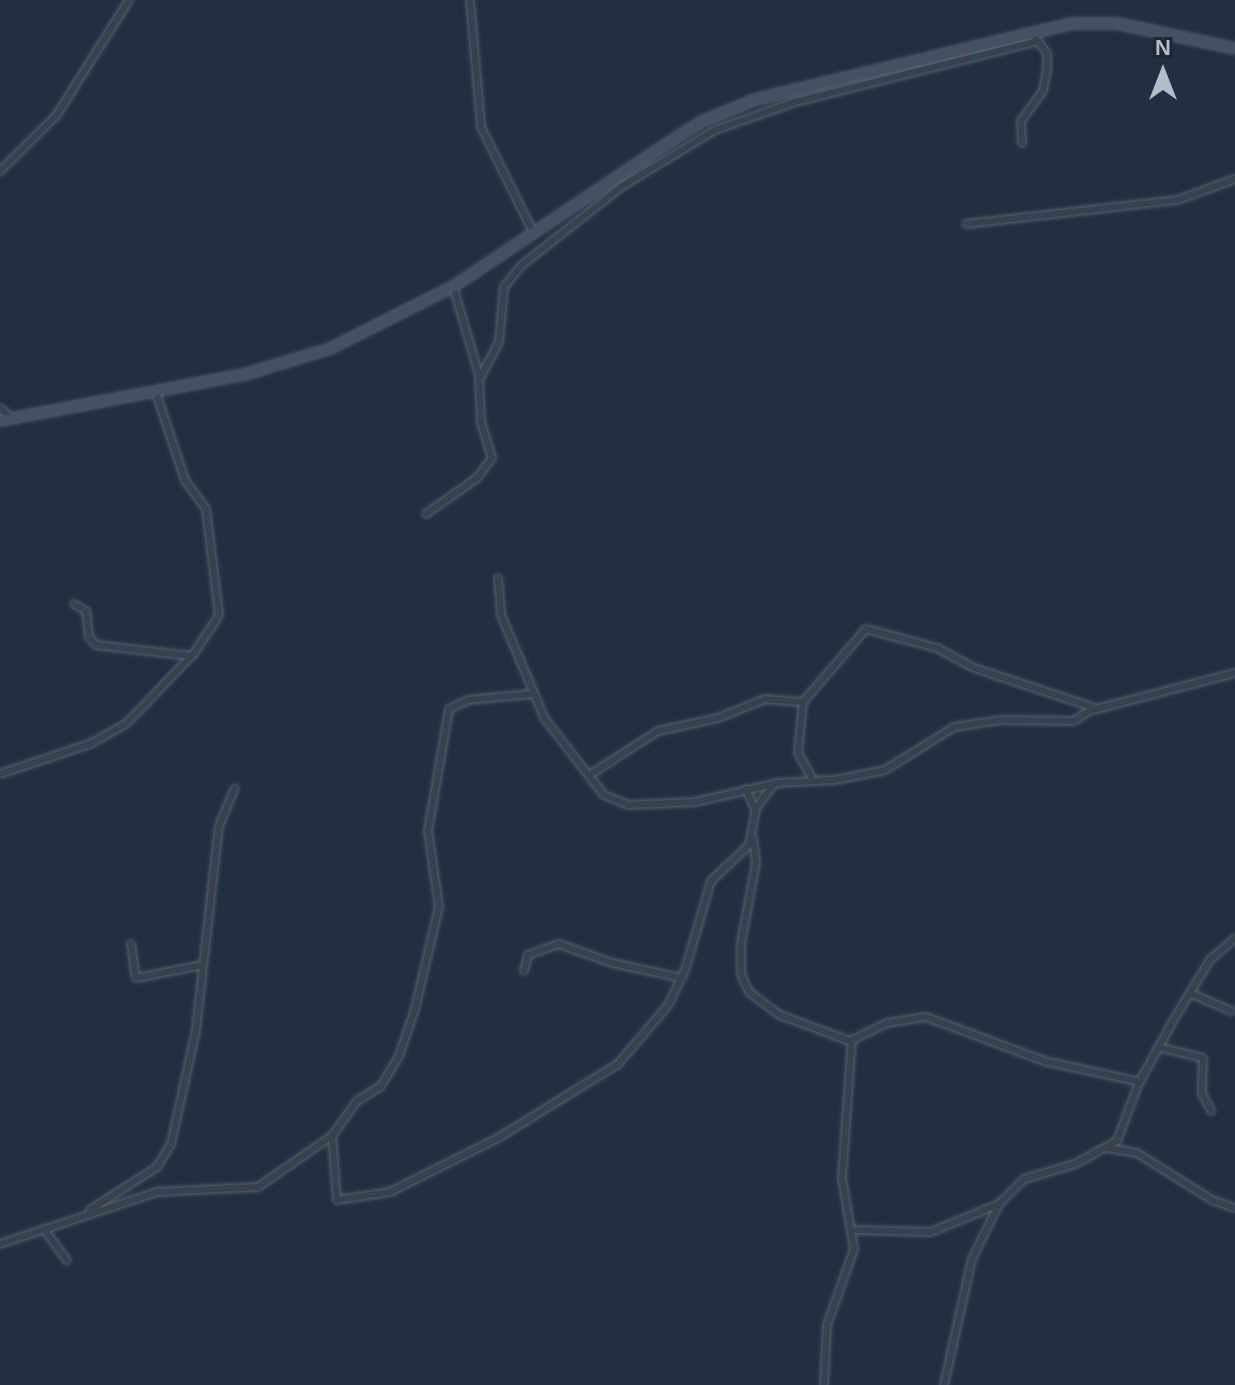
<!DOCTYPE html>
<style>
body{margin:0}
#map{position:relative;width:1235px;height:1385px;overflow:hidden;background:#242f3e;font-family:Helvetica,sans-serif}
div>[style]{position:absolute}
.roads{filter:drop-shadow(0 0 2px #565f6c) drop-shadow(0 0 2px #565f6c)}
.street>*{height:6px;margin:-3px;padding:0 3px;transform-origin:3px;border-radius:3px;background:#38414e}
.secondary>*{height:9px;margin:-4.5px;padding:0 4.5px;transform-origin:4.5px;border-radius:4.5px;background:#465061}
span{translate:-50% -50%;white-space:nowrap;text-align:center;line-height:1.15;-webkit-text-stroke:6px #1d2633;paint-order:stroke}
.north{position:absolute;left:1123px;top:32px;width:80px;height:80px;-webkit-text-stroke:6px #1d2633;paint-order:stroke;rotate:0deg;font-size:22px;font-weight:700;line-height:32px;text-align:center;color:#b4bcc9}
.north::after{content:'';display:block;margin:auto;width:28px;height:36px;background:#b4bcc9;clip-path:polygon(50% 0,100% 100%,50% 72%,0 100%)}
</style>
<div id="map">
<div class="roads">
<div class="street">
<i style="left:470px;top:0;width:127px;rotate:85deg"></i>
<i style="left:481px;top:127px;width:119px;rotate:63.6deg"></i>
<i style="left:1022px;top:143px;width:22px;rotate:-93deg"></i>
<i style="left:1021px;top:121px;width:37px;rotate:-54deg"></i>
<i style="left:1043px;top:91px;width:21px;rotate:-79deg"></i>
<i style="left:1047px;top:70px;width:17px;rotate:-90deg"></i>
<i style="left:1047px;top:53px;width:18px;rotate:-128deg"></i>
<i style="left:0;top:171px;width:78px;rotate:-44.5deg"></i>
<i style="left:56px;top:116px;width:137px;rotate:-57.8deg"></i>
<i style="left:966px;top:224px;width:213px;rotate:-6.5deg"></i>
<i style="left:1178px;top:200px;width:61px;rotate:-20.2deg"></i>
<i style="left:480px;top:378px;width:41px;rotate:-62.2deg"></i>
<i style="left:499px;top:342px;width:55px;rotate:-84.8deg"></i>
<i style="left:504px;top:287px;width:28px;rotate:-51deg"></i>
<i style="left:522px;top:265px;width:126px;rotate:-38.2deg"></i>
<i style="left:621px;top:187px;width:110px;rotate:-31.2deg"></i>
<i style="left:715px;top:130px;width:85px;rotate:-19.3deg"></i>
<i style="left:795px;top:102px;width:251px;rotate:-14.1deg"></i>
<i style="left:0;top:408px;width:15px;rotate:42deg"></i>
<i style="left:426px;top:514px;width:62px;rotate:-35.2deg"></i>
<i style="left:477px;top:478px;width:25px;rotate:-53deg"></i>
<i style="left:492px;top:458px;width:37px;rotate:-107deg"></i>
<i style="left:481px;top:423px;width:48px;rotate:-92.4deg"></i>
<i style="left:479px;top:375px;width:93px;rotate:-106.3deg"></i>
<i style="left:498px;top:578px;width:37px;rotate:85deg"></i>
<i style="left:501px;top:615px;width:113px;rotate:67.1deg"></i>
<i style="left:545px;top:719px;width:96px;rotate:52.2deg"></i>
<i style="left:604px;top:795px;width:27px;rotate:22deg"></i>
<i style="left:629px;top:805px;width:66px;rotate:-2.6deg"></i>
<i style="left:695px;top:802px;width:85px;rotate:-12.9deg"></i>
<i style="left:778px;top:783px;width:57px;rotate:-3deg"></i>
<i style="left:835px;top:780px;width:51px;rotate:-11.3deg"></i>
<i style="left:885px;top:770px;width:81px;rotate:-31.9deg"></i>
<i style="left:954px;top:727px;width:48px;rotate:-8.5deg"></i>
<i style="left:1001px;top:720px;width:73px;rotate:0.8deg"></i>
<i style="left:1074px;top:721px;width:18px;rotate:-34deg"></i>
<i style="left:1089px;top:711px;width:151px;rotate:-14.6deg"></i>
<i style="left:74px;top:604px;width:14px;rotate:30deg"></i>
<i style="left:86px;top:611px;width:26px;rotate:83deg"></i>
<i style="left:89px;top:637px;width:11px;rotate:49deg"></i>
<i style="left:96px;top:645px;width:96px;rotate:6.6deg"></i>
<i style="left:0;top:774px;width:97px;rotate:-18.6deg"></i>
<i style="left:92px;top:743px;width:40px;rotate:-29.7deg"></i>
<i style="left:127px;top:723px;width:98px;rotate:-46.2deg"></i>
<i style="left:195px;top:652px;width:44px;rotate:-57deg"></i>
<i style="left:219px;top:615px;width:107px;rotate:-97deg"></i>
<i style="left:206px;top:509px;width:36px;rotate:-126deg"></i>
<i style="left:185px;top:480px;width:92px;rotate:-108.4deg"></i>
<i style="left:591px;top:774px;width:80px;rotate:-32.7deg"></i>
<i style="left:658px;top:731px;width:61px;rotate:-12.2deg"></i>
<i style="left:718px;top:718px;width:51px;rotate:-22deg"></i>
<i style="left:765px;top:699px;width:38px;rotate:5deg"></i>
<i style="left:813px;top:780px;width:31px;rotate:-119deg"></i>
<i style="left:798px;top:753px;width:51px;rotate:-84.4deg"></i>
<i style="left:803px;top:702px;width:96px;rotate:-49.2deg"></i>
<i style="left:866px;top:629px;width:73px;rotate:15deg"></i>
<i style="left:937px;top:648px;width:42px;rotate:28.4deg"></i>
<i style="left:974px;top:668px;width:127px;rotate:18.3deg"></i>
<i style="left:746px;top:789px;width:22px;rotate:66deg"></i>
<i style="left:753px;top:838px;width:25px;rotate:83deg"></i>
<i style="left:756px;top:863px;width:81px;rotate:100.6deg"></i>
<i style="left:741px;top:943px;width:31px;rotate:90deg"></i>
<i style="left:741px;top:974px;width:20px;rotate:66deg"></i>
<i style="left:749px;top:992px;width:39px;rotate:37deg"></i>
<i style="left:780px;top:1015px;width:75px;rotate:20.4deg"></i>
<i style="left:850px;top:1041px;width:41px;rotate:-25.9deg"></i>
<i style="left:887px;top:1023px;width:39px;rotate:-9deg"></i>
<i style="left:926px;top:1017px;width:126px;rotate:20.4deg"></i>
<i style="left:1044px;top:1061px;width:98px;rotate:12.3deg"></i>
<i style="left:131px;top:944px;width:34px;rotate:82deg"></i>
<i style="left:136px;top:978px;width:68px;rotate:-11deg"></i>
<i style="left:524px;top:971px;width:16px;rotate:-76deg"></i>
<i style="left:528px;top:955px;width:33px;rotate:-20deg"></i>
<i style="left:559px;top:944px;width:56px;rotate:19.7deg"></i>
<i style="left:612px;top:963px;width:72px;rotate:12.1deg"></i>
<i style="left:1190px;top:993px;width:45px;rotate:23.7deg"></i>
<i style="left:1158px;top:1047px;width:46px;rotate:13.7deg"></i>
<i style="left:1203px;top:1058px;width:35px;rotate:92deg"></i>
<i style="left:1202px;top:1093px;width:20px;rotate:63deg"></i>
<i style="left:332px;top:1136px;width:64px;rotate:85.5deg"></i>
<i style="left:337px;top:1200px;width:54px;rotate:-8.6deg"></i>
<i style="left:390px;top:1192px;width:121px;rotate:-26.6deg"></i>
<i style="left:498px;top:1138px;width:141px;rotate:-31.7deg"></i>
<i style="left:618px;top:1064px;width:79px;rotate:-49.6deg"></i>
<i style="left:669px;top:1004px;width:41px;rotate:-65.3deg"></i>
<i style="left:686px;top:967px;width:90px;rotate:-73.8deg"></i>
<i style="left:711px;top:881px;width:52px;rotate:-43.5deg"></i>
<i style="left:749px;top:845px;width:38px;rotate:-79deg"></i>
<i style="left:756px;top:808px;width:30px;rotate:-53deg"></i>
<i style="left:1107px;top:1148px;width:30px;rotate:9deg"></i>
<i style="left:1137px;top:1153px;width:89px;rotate:32.1deg"></i>
<i style="left:1212px;top:1200px;width:24px;rotate:19deg"></i>
<i style="left:90px;top:1210px;width:80px;rotate:-32.7deg"></i>
<i style="left:157px;top:1167px;width:27px;rotate:-59deg"></i>
<i style="left:171px;top:1144px;width:117px;rotate:-77.6deg"></i>
<i style="left:196px;top:1030px;width:205px;rotate:-83.6deg"></i>
<i style="left:219px;top:826px;width:41px;rotate:-67.2deg"></i>
<i style="left:44px;top:1229px;width:39px;rotate:54deg"></i>
<i style="left:854px;top:1230px;width:77px;rotate:1.5deg"></i>
<i style="left:931px;top:1232px;width:74px;rotate:-22.4deg"></i>
<i style="left:0;top:1244px;width:165px;rotate:-18.3deg"></i>
<i style="left:157px;top:1192px;width:101px;rotate:-2.8deg"></i>
<i style="left:258px;top:1187px;width:90px;rotate:-34.6deg"></i>
<i style="left:332px;top:1136px;width:43px;rotate:-54.5deg"></i>
<i style="left:357px;top:1101px;width:28px;rotate:-32deg"></i>
<i style="left:381px;top:1086px;width:35px;rotate:-59deg"></i>
<i style="left:399px;top:1056px;width:50px;rotate:-71.2deg"></i>
<i style="left:415px;top:1009px;width:105px;rotate:-76.8deg"></i>
<i style="left:439px;top:907px;width:77px;rotate:-98.2deg"></i>
<i style="left:428px;top:831px;width:124px;rotate:-80.2deg"></i>
<i style="left:449px;top:709px;width:21px;rotate:-25deg"></i>
<i style="left:468px;top:700px;width:63px;rotate:-5.4deg"></i>
<i style="left:824px;top:1385px;width:60px;rotate:-87.1deg"></i>
<i style="left:827px;top:1325px;width:81px;rotate:-70.4deg"></i>
<i style="left:854px;top:1249px;width:72px;rotate:-99.6deg"></i>
<i style="left:842px;top:1178px;width:138px;rotate:-85.9deg"></i>
<i style="left:944px;top:1385px;width:129px;rotate:-77.5deg"></i>
<i style="left:972px;top:1259px;width:61px;rotate:-63.9deg"></i>
<i style="left:999px;top:1204px;width:35px;rotate:-45deg"></i>
<i style="left:1024px;top:1179px;width:53px;rotate:-16.4deg"></i>
<i style="left:1075px;top:1164px;width:48px;rotate:-28.7deg"></i>
<i style="left:1117px;top:1141px;width:60px;rotate:-69.4deg"></i>
<i style="left:1138px;top:1085px;width:73px;rotate:-61.3deg"></i>
<i style="left:1173px;top:1021px;width:71px;rotate:-58.8deg"></i>
<i style="left:1210px;top:960px;width:33px;rotate:-41deg"></i>
</div>
<div class="secondary">
<i style="left:0;top:420px;width:248px;rotate:-10.7deg"></i>
<i style="left:244px;top:374px;width:90px;rotate:-16.8deg"></i>
<i style="left:330px;top:348px;width:138px;rotate:-26.8deg"></i>
<i style="left:453px;top:286px;width:248px;rotate:-33.8deg"></i>
<i style="left:659px;top:148px;width:50px;rotate:-32.7deg"></i>
<i style="left:701px;top:121px;width:58px;rotate:-22.2deg"></i>
<i style="left:755px;top:99px;width:326px;rotate:-13.5deg"></i>
<i style="left:1072px;top:23px;width:45px"></i>
<i style="left:1117px;top:23px;width:121px;rotate:12deg"></i>
</div>
</div>
<div class="north">N</div>
</div>
